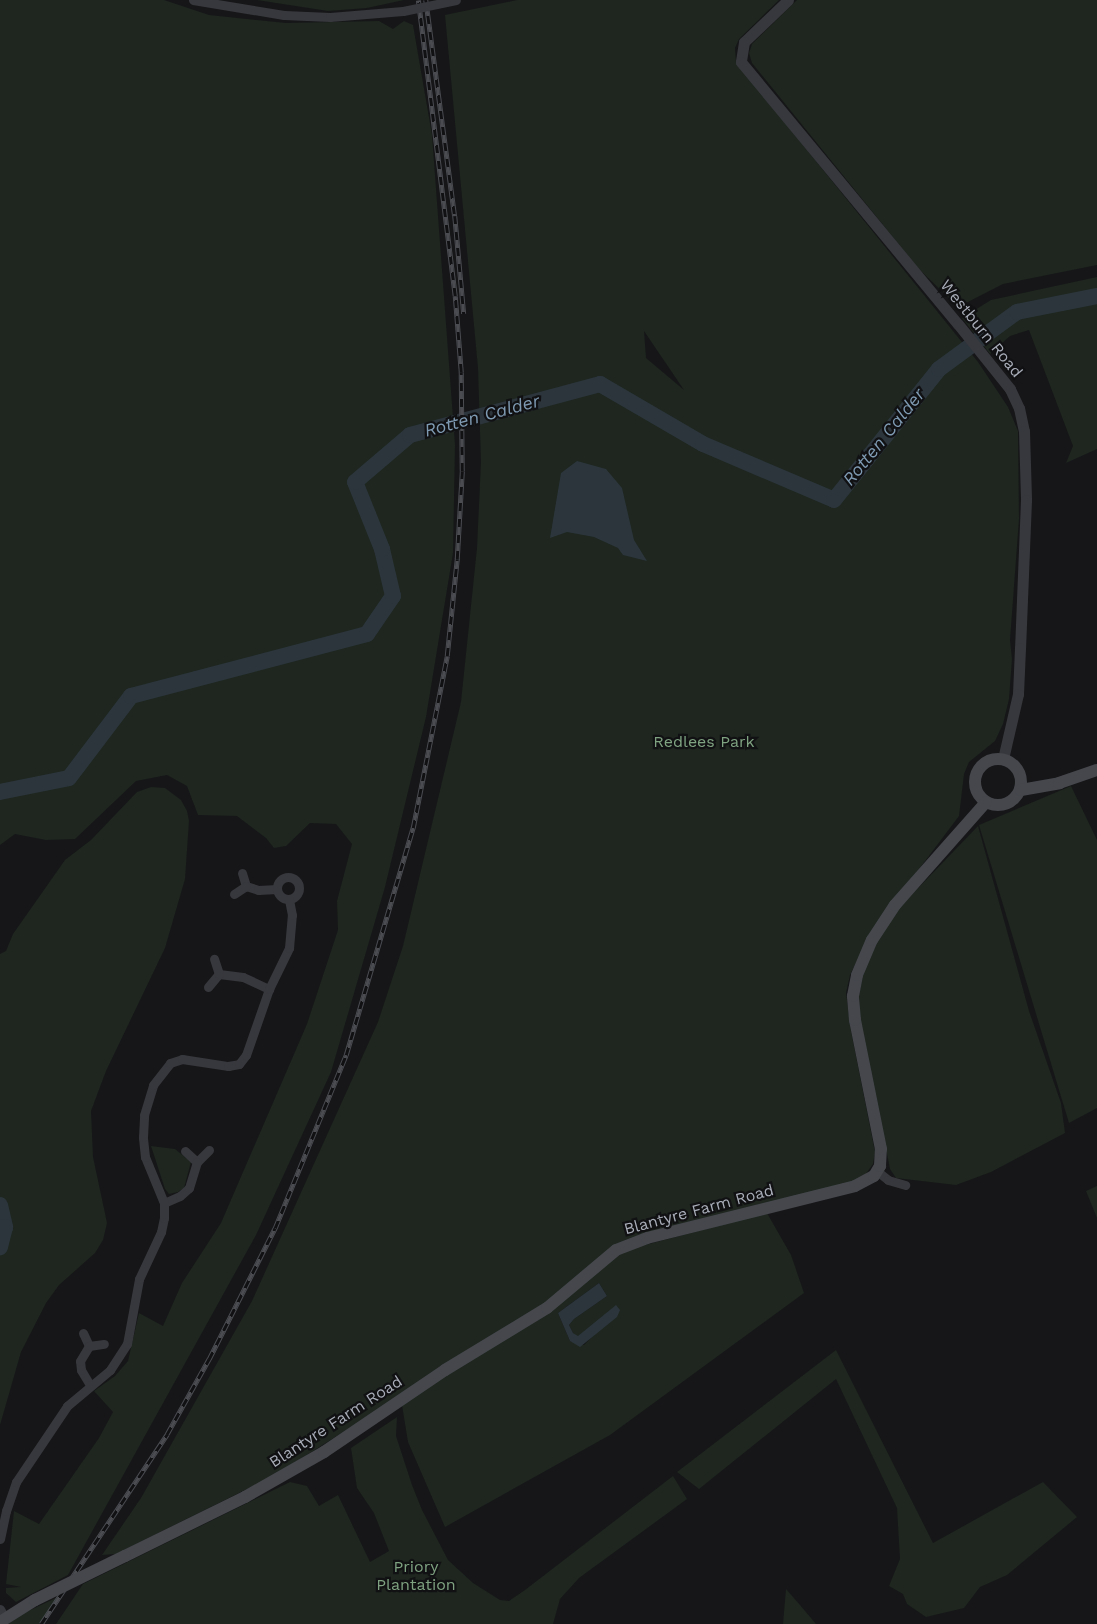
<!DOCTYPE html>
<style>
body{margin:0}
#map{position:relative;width:1097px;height:1624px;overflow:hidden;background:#161618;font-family:"Work Sans",sans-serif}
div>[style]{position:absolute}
.green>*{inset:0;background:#1e261f}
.water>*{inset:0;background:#2c353c}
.river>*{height:16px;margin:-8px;padding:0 8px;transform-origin:8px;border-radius:8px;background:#2c353c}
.minor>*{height:9px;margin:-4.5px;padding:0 4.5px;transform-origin:4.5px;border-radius:4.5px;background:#37383d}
.minor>.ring{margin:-4.5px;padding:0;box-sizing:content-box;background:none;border:9px solid #37383d;border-radius:50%}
.tertiary>*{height:11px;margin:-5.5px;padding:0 5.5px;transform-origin:5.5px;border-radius:5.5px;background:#37383d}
.secondary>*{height:12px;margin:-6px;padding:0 6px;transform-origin:6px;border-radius:6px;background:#45474d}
.secondary>.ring{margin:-6px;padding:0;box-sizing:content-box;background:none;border:12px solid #45474d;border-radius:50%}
.rail>*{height:4.5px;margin-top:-2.25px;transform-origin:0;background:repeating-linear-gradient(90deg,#111113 0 8px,#4a4c52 0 16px);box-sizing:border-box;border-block:1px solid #4a4c52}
.minor-bridge>*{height:9px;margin:-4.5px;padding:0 4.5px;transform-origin:4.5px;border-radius:4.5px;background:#37383d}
.secondary-bridge>*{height:12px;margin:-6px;padding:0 6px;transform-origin:6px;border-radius:6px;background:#45474d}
span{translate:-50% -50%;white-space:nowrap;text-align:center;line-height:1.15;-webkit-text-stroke:4.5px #111113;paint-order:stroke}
.street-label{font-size:16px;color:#a8adb8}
.park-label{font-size:16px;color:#7fa381}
.water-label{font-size:18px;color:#7f9bb3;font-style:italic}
</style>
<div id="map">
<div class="green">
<i style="clip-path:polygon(0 0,164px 0,209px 15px,286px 23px,379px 21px,393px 29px,404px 21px,413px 25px,432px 135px,455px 445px,453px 553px,426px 717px,385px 887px,331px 1072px,256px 1235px,68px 1575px,16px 1602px,6px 1593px,6px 1588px,21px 1587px,6px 1584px,14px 1511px,39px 1524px,99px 1438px,113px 1412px,94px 1391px,115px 1376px,128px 1361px,139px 1313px,163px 1326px,182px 1283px,221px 1223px,307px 1024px,338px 930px,337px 901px,352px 844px,336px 824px,310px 823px,286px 846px,274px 848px,266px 838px,237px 816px,198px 815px,187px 786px,167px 775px,136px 781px,75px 839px,46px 840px,15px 834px,0 845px)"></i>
<i style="clip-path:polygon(257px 0,404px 0,367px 8px,328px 11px)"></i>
<i style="clip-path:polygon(evenodd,517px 0,779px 0,739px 39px,735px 48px,736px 62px,978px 362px,1008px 407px,1018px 431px,1019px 519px,1010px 640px,1012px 659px,1009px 699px,1003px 724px,995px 741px,969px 762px,964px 774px,959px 816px,870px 934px,850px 975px,846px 993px,851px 1031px,875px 1152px,873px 1164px,865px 1175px,853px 1182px,646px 1233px,541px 1307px,275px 1475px,116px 1554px,102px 1555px,141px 1498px,252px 1301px,378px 1022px,403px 946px,461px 702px,477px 548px,481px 462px,478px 368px,445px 15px,517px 0,644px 331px,684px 390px,646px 358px,644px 331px)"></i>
<i style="clip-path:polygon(797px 0,1097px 0,1097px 265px,1003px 284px,958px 307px,918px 268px,752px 63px,749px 53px,752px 44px)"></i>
<i style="clip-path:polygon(1097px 277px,1097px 449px,1066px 463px,1073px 446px,1029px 330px,1010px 336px,990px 354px,962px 318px,991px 300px)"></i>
<i style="clip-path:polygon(1071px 786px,1097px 840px,1097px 1108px,1069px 1123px,979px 825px)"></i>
<i style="clip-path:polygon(151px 787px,165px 788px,181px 800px,187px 811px,189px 821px,185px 879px,165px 948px,106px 1071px,91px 1111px,93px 1157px,107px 1223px,103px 1240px,95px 1253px,59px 1285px,46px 1303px,21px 1352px,0 1425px,0 954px,6px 951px,13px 934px,65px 860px,91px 840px,137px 792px)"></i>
<i style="clip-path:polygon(978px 826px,1029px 1011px,1061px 1103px,1065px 1133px,991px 1172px,956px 1185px,896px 1178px,890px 1169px,860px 1020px,859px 994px,864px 971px,877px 942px,900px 907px)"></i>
<i style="clip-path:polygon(151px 1146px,175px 1149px,191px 1162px,184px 1188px,178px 1192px,169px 1194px,165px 1189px)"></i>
<i style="clip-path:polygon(1097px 1186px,1097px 1218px,1086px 1191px)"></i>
<i style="clip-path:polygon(evenodd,767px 1213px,791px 1255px,804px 1293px,610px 1435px,445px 1527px,408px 1442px,402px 1405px,626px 1250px,767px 1213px,599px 1283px,607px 1296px,574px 1319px,569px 1325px,573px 1333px,578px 1337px,616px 1306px,600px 1329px,584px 1345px,570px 1341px,558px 1313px,599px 1283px)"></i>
<i style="clip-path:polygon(836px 1350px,933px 1543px,1043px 1482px,1077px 1517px,1007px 1575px,980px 1587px,964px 1608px,926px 1617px,907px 1604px,903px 1594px,889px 1586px,900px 1559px,897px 1508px,836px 1379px,699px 1489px,677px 1472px)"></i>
<i style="clip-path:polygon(397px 1417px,396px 1436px,412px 1485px,422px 1510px,448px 1560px,473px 1583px,500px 1600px,509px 1601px,525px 1590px,673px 1476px,687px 1499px,579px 1578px,560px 1599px,553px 1624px,56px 1624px,83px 1584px,290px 1482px,307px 1486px,319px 1506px,338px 1495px,370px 1562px,389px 1551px,374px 1513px,357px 1488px,351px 1448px)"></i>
<i style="clip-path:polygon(786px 1589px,800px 1605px,816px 1624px,783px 1624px)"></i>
<i style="clip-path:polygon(58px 1597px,39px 1624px,8px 1624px,24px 1613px)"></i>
</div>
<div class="water">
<i style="clip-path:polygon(577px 461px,606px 469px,622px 488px,634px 540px,647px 561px,623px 555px,618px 548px,594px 537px,567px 532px,550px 538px,561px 473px)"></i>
<i style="clip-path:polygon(599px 1283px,607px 1296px,574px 1319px,569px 1325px,573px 1333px,578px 1336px,616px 1305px,620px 1310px,617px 1317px,580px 1347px,570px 1341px,558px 1313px)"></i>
</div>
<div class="river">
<i style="left:0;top:792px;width:70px;rotate:-11.5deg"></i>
<i style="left:69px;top:778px;width:103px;rotate:-52.9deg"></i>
<i style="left:131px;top:696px;width:244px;rotate:-14.7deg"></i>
<i style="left:367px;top:634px;width:46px;rotate:-55.6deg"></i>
<i style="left:393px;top:596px;width:48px;rotate:-103.2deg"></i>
<i style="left:382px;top:549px;width:72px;rotate:-111.9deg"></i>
<i style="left:355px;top:482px;width:72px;rotate:-40.5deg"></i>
<i style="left:410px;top:435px;width:197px;rotate:-15deg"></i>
<i style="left:600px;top:384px;width:119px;rotate:30.2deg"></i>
<i style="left:703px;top:444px;width:142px;rotate:23.1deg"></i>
<i style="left:834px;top:500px;width:168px;rotate:-51.3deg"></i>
<i style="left:939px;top:369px;width:97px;rotate:-36.2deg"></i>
<i style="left:1017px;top:312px;width:82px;rotate:-11.3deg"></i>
<i style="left:0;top:1205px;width:23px;rotate:77deg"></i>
<i style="left:5px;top:1227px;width:21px;rotate:104deg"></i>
</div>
<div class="minor">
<i style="left:193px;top:0;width:92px;rotate:9.4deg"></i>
<i style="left:284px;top:15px;width:46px;rotate:2.5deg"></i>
<i style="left:330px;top:17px;width:73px;rotate:-4.7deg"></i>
<i style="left:242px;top:873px;width:14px;rotate:73deg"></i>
<i style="left:246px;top:886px;width:13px;rotate:18deg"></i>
<i style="left:258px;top:890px;width:19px;rotate:-3deg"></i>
<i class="ring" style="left:277px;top:877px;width:13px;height:13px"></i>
<i style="left:234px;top:894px;width:14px;rotate:-34deg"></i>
<i style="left:219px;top:974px;width:24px;rotate:7deg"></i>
<i style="left:243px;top:977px;width:29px;rotate:25deg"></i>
<i style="left:208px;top:987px;width:17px;rotate:-50deg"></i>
<i style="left:219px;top:974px;width:16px;rotate:-108deg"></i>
<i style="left:185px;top:1151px;width:16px;rotate:43deg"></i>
<i style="left:197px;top:1162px;width:17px;rotate:-45deg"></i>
<i style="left:877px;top:1171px;width:14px;rotate:39deg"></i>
<i style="left:888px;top:1180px;width:18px;rotate:16deg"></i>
<i style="left:164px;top:1203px;width:17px;rotate:-24deg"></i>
<i style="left:180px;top:1196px;width:12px;rotate:-42deg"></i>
<i style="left:189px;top:1188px;width:27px;rotate:-73deg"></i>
<i style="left:83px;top:1333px;width:14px;rotate:65deg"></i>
<i style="left:90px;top:1385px;width:17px;rotate:-121deg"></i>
<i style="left:81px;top:1370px;width:9px;rotate:-96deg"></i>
<i style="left:80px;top:1361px;width:17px;rotate:-59deg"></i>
<i style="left:89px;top:1346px;width:15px;rotate:-8deg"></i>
<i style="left:0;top:1539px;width:29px;rotate:-78deg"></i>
<i style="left:6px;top:1511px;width:31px;rotate:-71deg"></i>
<i style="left:16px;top:1482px;width:92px;rotate:-56.1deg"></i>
<i style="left:67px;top:1406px;width:56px;rotate:-39.9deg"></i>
<i style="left:110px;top:1370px;width:31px;rotate:-57deg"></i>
<i style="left:127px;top:1344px;width:66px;rotate:-79.5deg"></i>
<i style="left:139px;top:1279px;width:52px;rotate:-64.9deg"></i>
<i style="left:161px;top:1232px;width:14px;rotate:-78deg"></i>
<i style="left:164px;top:1218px;width:15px;rotate:-90deg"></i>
<i style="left:164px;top:1203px;width:50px;rotate:-112.4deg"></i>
<i style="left:145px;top:1157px;width:20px;rotate:-96deg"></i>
<i style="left:143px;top:1137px;width:22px;rotate:-87deg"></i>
<i style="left:144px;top:1115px;width:31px;rotate:-73deg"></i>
<i style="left:153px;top:1085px;width:28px;rotate:-52deg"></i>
<i style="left:170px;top:1063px;width:13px;rotate:-18deg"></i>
<i style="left:182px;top:1059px;width:47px;rotate:8.7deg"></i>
<i style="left:228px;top:1066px;width:11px;rotate:-10deg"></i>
<i style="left:239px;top:1064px;width:11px;rotate:-52deg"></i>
<i style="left:246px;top:1055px;width:70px;rotate:-70.8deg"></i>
<i style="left:269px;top:989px;width:46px;rotate:-64deg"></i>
<i style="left:289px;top:948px;width:33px;rotate:-85deg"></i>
<i style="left:292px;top:915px;width:16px;rotate:-101deg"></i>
<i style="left:0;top:1609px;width:10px;rotate:61deg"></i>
</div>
<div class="tertiary">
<i style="left:788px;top:0;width:61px;rotate:136.3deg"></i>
<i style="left:744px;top:42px;width:20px;rotate:99deg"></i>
<i style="left:741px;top:62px;width:340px;rotate:50.4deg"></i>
<i style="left:958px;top:324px;width:83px;rotate:51.3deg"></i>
<i style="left:1010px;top:389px;width:21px;rotate:65deg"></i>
<i style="left:1019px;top:408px;width:24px;rotate:78deg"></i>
<i style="left:1024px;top:431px;width:69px;rotate:88.3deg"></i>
<i style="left:1026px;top:500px;width:148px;rotate:92.3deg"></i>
<i style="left:1020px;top:648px;width:46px;rotate:92.5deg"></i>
<i style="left:1018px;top:694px;width:67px;rotate:103deg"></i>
</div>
<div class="secondary">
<i class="ring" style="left:975px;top:759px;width:34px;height:34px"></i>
<i style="left:1021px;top:790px;width:39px;rotate:-10deg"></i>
<i style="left:1059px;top:783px;width:40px;rotate:-18.9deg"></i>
<i style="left:125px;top:1556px;width:134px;rotate:-26.2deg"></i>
<i style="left:245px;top:1497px;width:91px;rotate:-29.7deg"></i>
<i style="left:324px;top:1452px;width:146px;rotate:-34.1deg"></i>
<i style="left:445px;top:1370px;width:119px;rotate:-31.3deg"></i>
<i style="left:547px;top:1308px;width:90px;rotate:-40deg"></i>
<i style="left:616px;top:1250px;width:33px;rotate:-21deg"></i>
<i style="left:647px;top:1238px;width:214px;rotate:-14deg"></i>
<i style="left:855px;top:1186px;width:21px;rotate:-28deg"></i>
<i style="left:874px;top:1176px;width:12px;rotate:-59deg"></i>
<i style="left:880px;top:1166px;width:17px;rotate:-87deg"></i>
<i style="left:881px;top:1149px;width:132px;rotate:-101.4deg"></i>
<i style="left:855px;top:1020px;width:24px;rotate:-95deg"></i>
<i style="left:853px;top:996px;width:21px;rotate:-79deg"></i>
<i style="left:857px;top:975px;width:38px;rotate:-67deg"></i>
<i style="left:872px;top:940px;width:42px;rotate:-56.7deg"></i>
<i style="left:895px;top:905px;width:137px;rotate:-48.5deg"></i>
<i style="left:0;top:1622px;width:41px;rotate:-32.2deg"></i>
</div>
<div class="rail">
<i style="left:426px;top:0;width:218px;rotate:82.4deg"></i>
<i style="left:455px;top:216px;width:98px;rotate:84.8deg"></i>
<i style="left:41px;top:1624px;width:228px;rotate:-56.4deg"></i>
<i style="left:167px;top:1434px;width:86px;rotate:-60.8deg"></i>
<i style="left:209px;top:1359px;width:147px;rotate:-63.3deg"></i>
<i style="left:275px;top:1228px;width:187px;rotate:-67.7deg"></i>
<i style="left:346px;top:1055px;width:237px;rotate:-73.6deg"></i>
<i style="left:413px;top:828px;width:175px;rotate:-78.8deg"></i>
<i style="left:447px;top:656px;width:98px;rotate:-84.1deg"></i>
<i style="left:457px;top:559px;width:88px;rotate:-86.7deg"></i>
<i style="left:462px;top:471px;width:99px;rotate:-90.6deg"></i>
<i style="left:461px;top:372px;width:76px;rotate:-94.5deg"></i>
<i style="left:455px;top:296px;width:298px;rotate:-97.1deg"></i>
</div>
<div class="minor-bridge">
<i style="left:403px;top:11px;width:54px;rotate:-11.7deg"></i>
</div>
<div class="secondary-bridge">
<i style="left:35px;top:1600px;width:100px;rotate:-26.1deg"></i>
</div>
<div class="street-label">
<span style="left:981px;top:329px;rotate:51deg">Westburn Road</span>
<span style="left:699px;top:1210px;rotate:-15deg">Blantyre Farm Road</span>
<span style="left:336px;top:1422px;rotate:-33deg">Blantyre Farm Road</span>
</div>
<div class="park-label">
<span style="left:704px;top:742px">Redlees Park</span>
<span style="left:416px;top:1576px">Priory<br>Plantation</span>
</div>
<div class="water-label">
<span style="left:482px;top:416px;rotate:-15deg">Rotten Calder</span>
<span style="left:884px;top:437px;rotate:-51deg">Rotten Calder</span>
</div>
</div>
